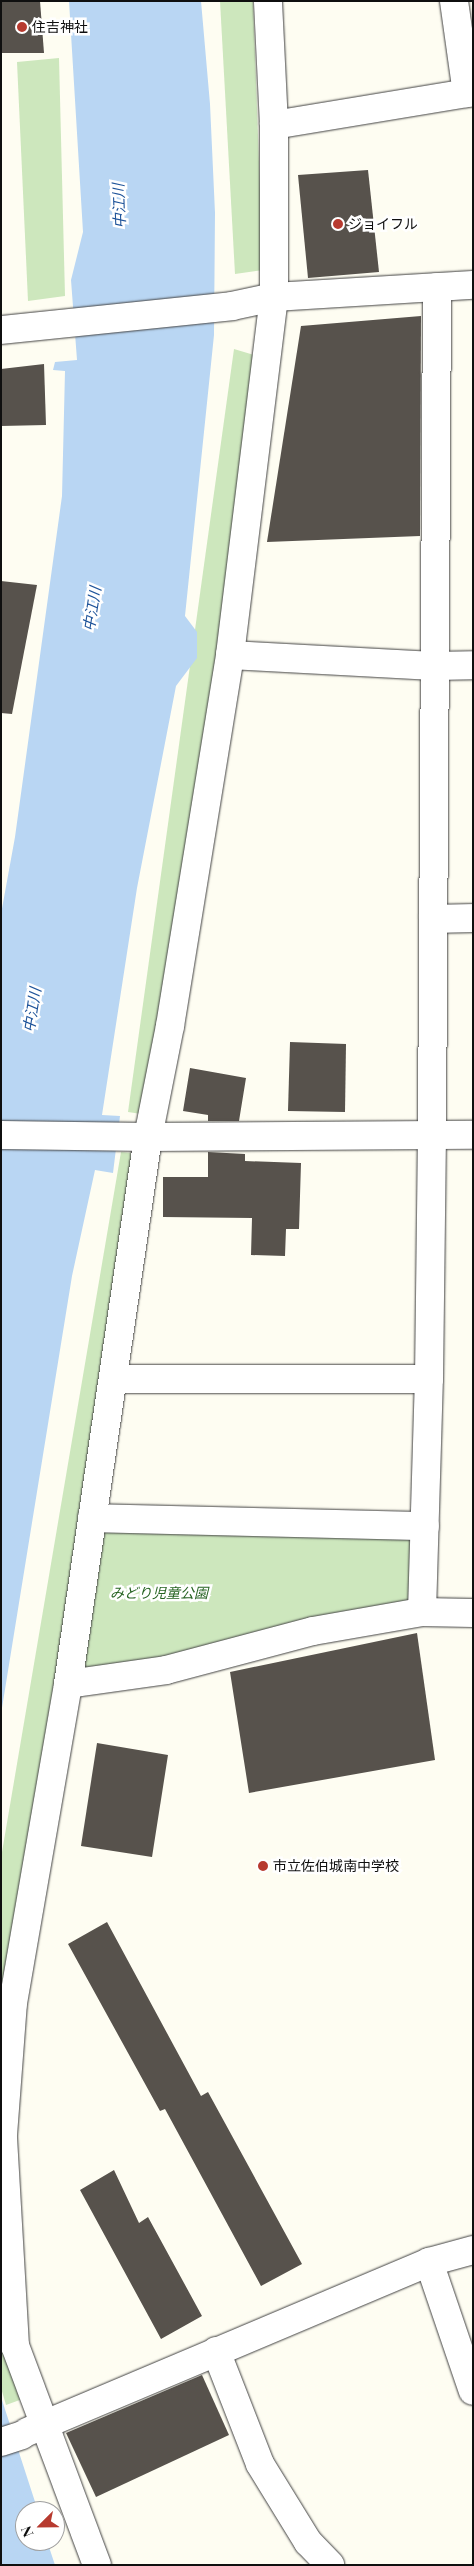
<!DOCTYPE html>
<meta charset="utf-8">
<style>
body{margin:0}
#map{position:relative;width:474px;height:2566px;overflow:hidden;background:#fefdf2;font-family:"Playfair Display","Noto Sans JP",serif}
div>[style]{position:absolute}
.green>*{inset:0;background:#cde7bd}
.water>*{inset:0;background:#b9d6f3}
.building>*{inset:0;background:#57524c}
.roads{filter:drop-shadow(0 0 1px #424242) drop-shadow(0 0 1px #424242)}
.minor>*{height:28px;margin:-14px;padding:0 14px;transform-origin:14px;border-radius:14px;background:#fff}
.tertiary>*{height:28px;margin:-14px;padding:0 14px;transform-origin:14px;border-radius:14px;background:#fff}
.dots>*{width:14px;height:14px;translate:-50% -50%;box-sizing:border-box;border:2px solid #fff;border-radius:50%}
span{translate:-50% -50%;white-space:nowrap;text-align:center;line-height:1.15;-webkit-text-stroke:5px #fff;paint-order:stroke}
.poi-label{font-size:14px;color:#0f0f0f}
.left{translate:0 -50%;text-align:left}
.park-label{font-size:14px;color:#276423;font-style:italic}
.water-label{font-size:15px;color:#1f549a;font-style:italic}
.frame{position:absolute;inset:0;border:2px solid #0f0f0f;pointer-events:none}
.north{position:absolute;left:15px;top:2501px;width:50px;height:50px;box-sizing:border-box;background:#fff;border:1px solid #9f9f9f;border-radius:50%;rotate:247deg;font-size:14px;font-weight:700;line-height:20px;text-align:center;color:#0f0f0f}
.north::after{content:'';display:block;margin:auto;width:18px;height:22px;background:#b73a2f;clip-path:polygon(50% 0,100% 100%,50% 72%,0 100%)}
</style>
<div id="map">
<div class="green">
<i style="clip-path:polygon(220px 1px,253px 1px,263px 270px,235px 274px)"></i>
<i style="clip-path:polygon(59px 58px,65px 296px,28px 301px,17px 62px)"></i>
<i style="clip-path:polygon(234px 349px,254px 355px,255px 390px,148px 1115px,128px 1112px)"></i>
<i style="clip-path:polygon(121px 1152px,144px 1154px,1px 2069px,1px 1858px)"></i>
<i style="clip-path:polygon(100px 1524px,420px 1532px,418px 1608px,175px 1660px,76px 1675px)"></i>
<i style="clip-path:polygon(1px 2216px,28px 2397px,6px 2405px,1px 2388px)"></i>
</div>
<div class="water">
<i style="clip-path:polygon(69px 1px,201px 1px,210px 104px,215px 213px,214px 335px,185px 616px,197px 632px,197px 658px,176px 686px,137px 888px,102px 1115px,120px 1116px,113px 1173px,95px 1170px,72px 1276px,1px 1714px,1px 914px,15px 837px,62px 496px,65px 371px,53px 370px,55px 362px,77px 360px,71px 280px,83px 232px)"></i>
<i style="clip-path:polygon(1px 2397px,38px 2511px,25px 2511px,25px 2541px,47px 2541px,55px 2565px,1px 2565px)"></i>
</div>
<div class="building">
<i style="clip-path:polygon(1px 1px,40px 1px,44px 53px,1px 53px)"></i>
<i style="clip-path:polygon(368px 170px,379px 272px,308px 278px,298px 175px)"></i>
<i style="clip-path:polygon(421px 316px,420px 536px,267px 542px,301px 326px)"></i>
<i style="clip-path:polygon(44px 364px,46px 425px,1px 426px,1px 369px)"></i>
<i style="clip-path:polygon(1px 581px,37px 585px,12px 714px,1px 713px)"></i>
<i style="clip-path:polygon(290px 1042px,346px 1044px,345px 1112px,288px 1111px)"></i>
<i style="clip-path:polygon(190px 1068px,246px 1078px,239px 1121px,208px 1121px,208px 1115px,183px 1111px)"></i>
<i style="clip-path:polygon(208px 1152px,245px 1154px,245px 1161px,301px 1163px,299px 1229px,286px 1229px,285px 1256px,251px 1255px,252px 1218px,163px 1217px,163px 1177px,208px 1177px)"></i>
<i style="clip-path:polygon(417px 1633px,435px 1760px,249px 1793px,230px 1672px)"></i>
<i style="clip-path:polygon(97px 1743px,168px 1755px,152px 1857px,81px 1846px)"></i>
<i style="clip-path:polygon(107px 1922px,201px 2096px,208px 2092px,302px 2264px,261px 2286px,165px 2109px,160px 2111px,68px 1944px)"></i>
<i style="clip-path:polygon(114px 2170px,139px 2223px,148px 2217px,202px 2316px,161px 2339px,80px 2190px)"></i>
<i style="clip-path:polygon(202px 2375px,229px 2435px,96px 2497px,66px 2433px)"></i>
</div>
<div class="roads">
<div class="minor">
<i style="left:454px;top:1px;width:93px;rotate:82deg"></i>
<i style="left:274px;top:125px;width:202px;rotate:-9.4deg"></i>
<i style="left:232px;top:306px;width:43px;rotate:-12.1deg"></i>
<i style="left:274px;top:297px;width:199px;rotate:-3.5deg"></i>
<i style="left:230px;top:655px;width:204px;rotate:3.1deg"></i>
<i style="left:434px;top:666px;width:39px;rotate:-1deg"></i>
<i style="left:433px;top:919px;width:40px;rotate:-1.4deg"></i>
<i style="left:1px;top:1135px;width:147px;rotate:0.8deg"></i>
<i style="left:148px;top:1137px;width:325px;rotate:-0.4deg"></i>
<i style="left:113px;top:1379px;width:316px"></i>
<i style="left:92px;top:1518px;width:333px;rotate:1.4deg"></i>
<i style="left:422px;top:1612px;width:233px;rotate:-88.3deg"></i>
<i style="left:429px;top:1379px;width:245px;rotate:-89.3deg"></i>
<i style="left:432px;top:1134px;width:847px;rotate:-89.66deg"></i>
<i style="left:68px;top:1684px;width:99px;rotate:-8.1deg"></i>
<i style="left:166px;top:1670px;width:152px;rotate:-14.9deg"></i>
<i style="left:313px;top:1631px;width:111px;rotate:-9.9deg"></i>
<i style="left:422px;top:1612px;width:51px;rotate:1.1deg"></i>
<i style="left:429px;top:2262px;width:136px;rotate:71.2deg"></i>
<i style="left:216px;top:2351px;width:121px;rotate:68.7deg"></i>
<i style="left:260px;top:2464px;width:92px;rotate:58.4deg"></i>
<i style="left:308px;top:2542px;width:32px;rotate:46deg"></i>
<i style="left:27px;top:2432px;width:436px;rotate:-22.9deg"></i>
<i style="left:429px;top:2262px;width:46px;rotate:-15.3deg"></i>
<i style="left:97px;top:2565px;width:234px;rotate:-110.5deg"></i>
<i style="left:15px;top:2346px;width:211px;rotate:-93.3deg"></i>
<i style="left:3px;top:2135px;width:132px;rotate:-85.7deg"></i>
<i style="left:13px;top:2003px;width:324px;rotate:-80.2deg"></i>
<i style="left:68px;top:1684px;width:553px;rotate:-81.68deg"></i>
<i style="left:148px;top:1137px;width:113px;rotate:-78.8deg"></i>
<i style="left:170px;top:1026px;width:376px;rotate:-80.8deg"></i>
<i style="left:230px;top:655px;width:361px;rotate:-83deg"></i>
<i style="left:274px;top:297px;width:172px;rotate:-90deg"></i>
<i style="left:274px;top:125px;width:124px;rotate:-92.8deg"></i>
</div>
<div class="tertiary">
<i style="left:1px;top:330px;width:232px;rotate:-5.9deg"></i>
<i style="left:1px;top:2442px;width:22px;rotate:-18deg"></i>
</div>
</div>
<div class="dots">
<i style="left:22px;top:27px;background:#b73a2f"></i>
<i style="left:338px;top:224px;background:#b73a2f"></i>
<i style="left:263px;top:1866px;background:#b73a2f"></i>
</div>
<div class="poi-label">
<span class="left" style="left:32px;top:27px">住吉神社</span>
<span class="left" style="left:348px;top:224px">ジョイフル</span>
<span class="left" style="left:273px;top:1866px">市立佐伯城南中学校</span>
</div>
<div class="park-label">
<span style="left:159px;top:1593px">みどり児童公園</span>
</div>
<div class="water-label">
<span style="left:119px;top:206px;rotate:-92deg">中江川</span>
<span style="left:92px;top:609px;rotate:-81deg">中江川</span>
<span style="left:32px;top:1010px;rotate:-81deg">中江川</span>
</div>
<div class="frame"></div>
<div class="north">N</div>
</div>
